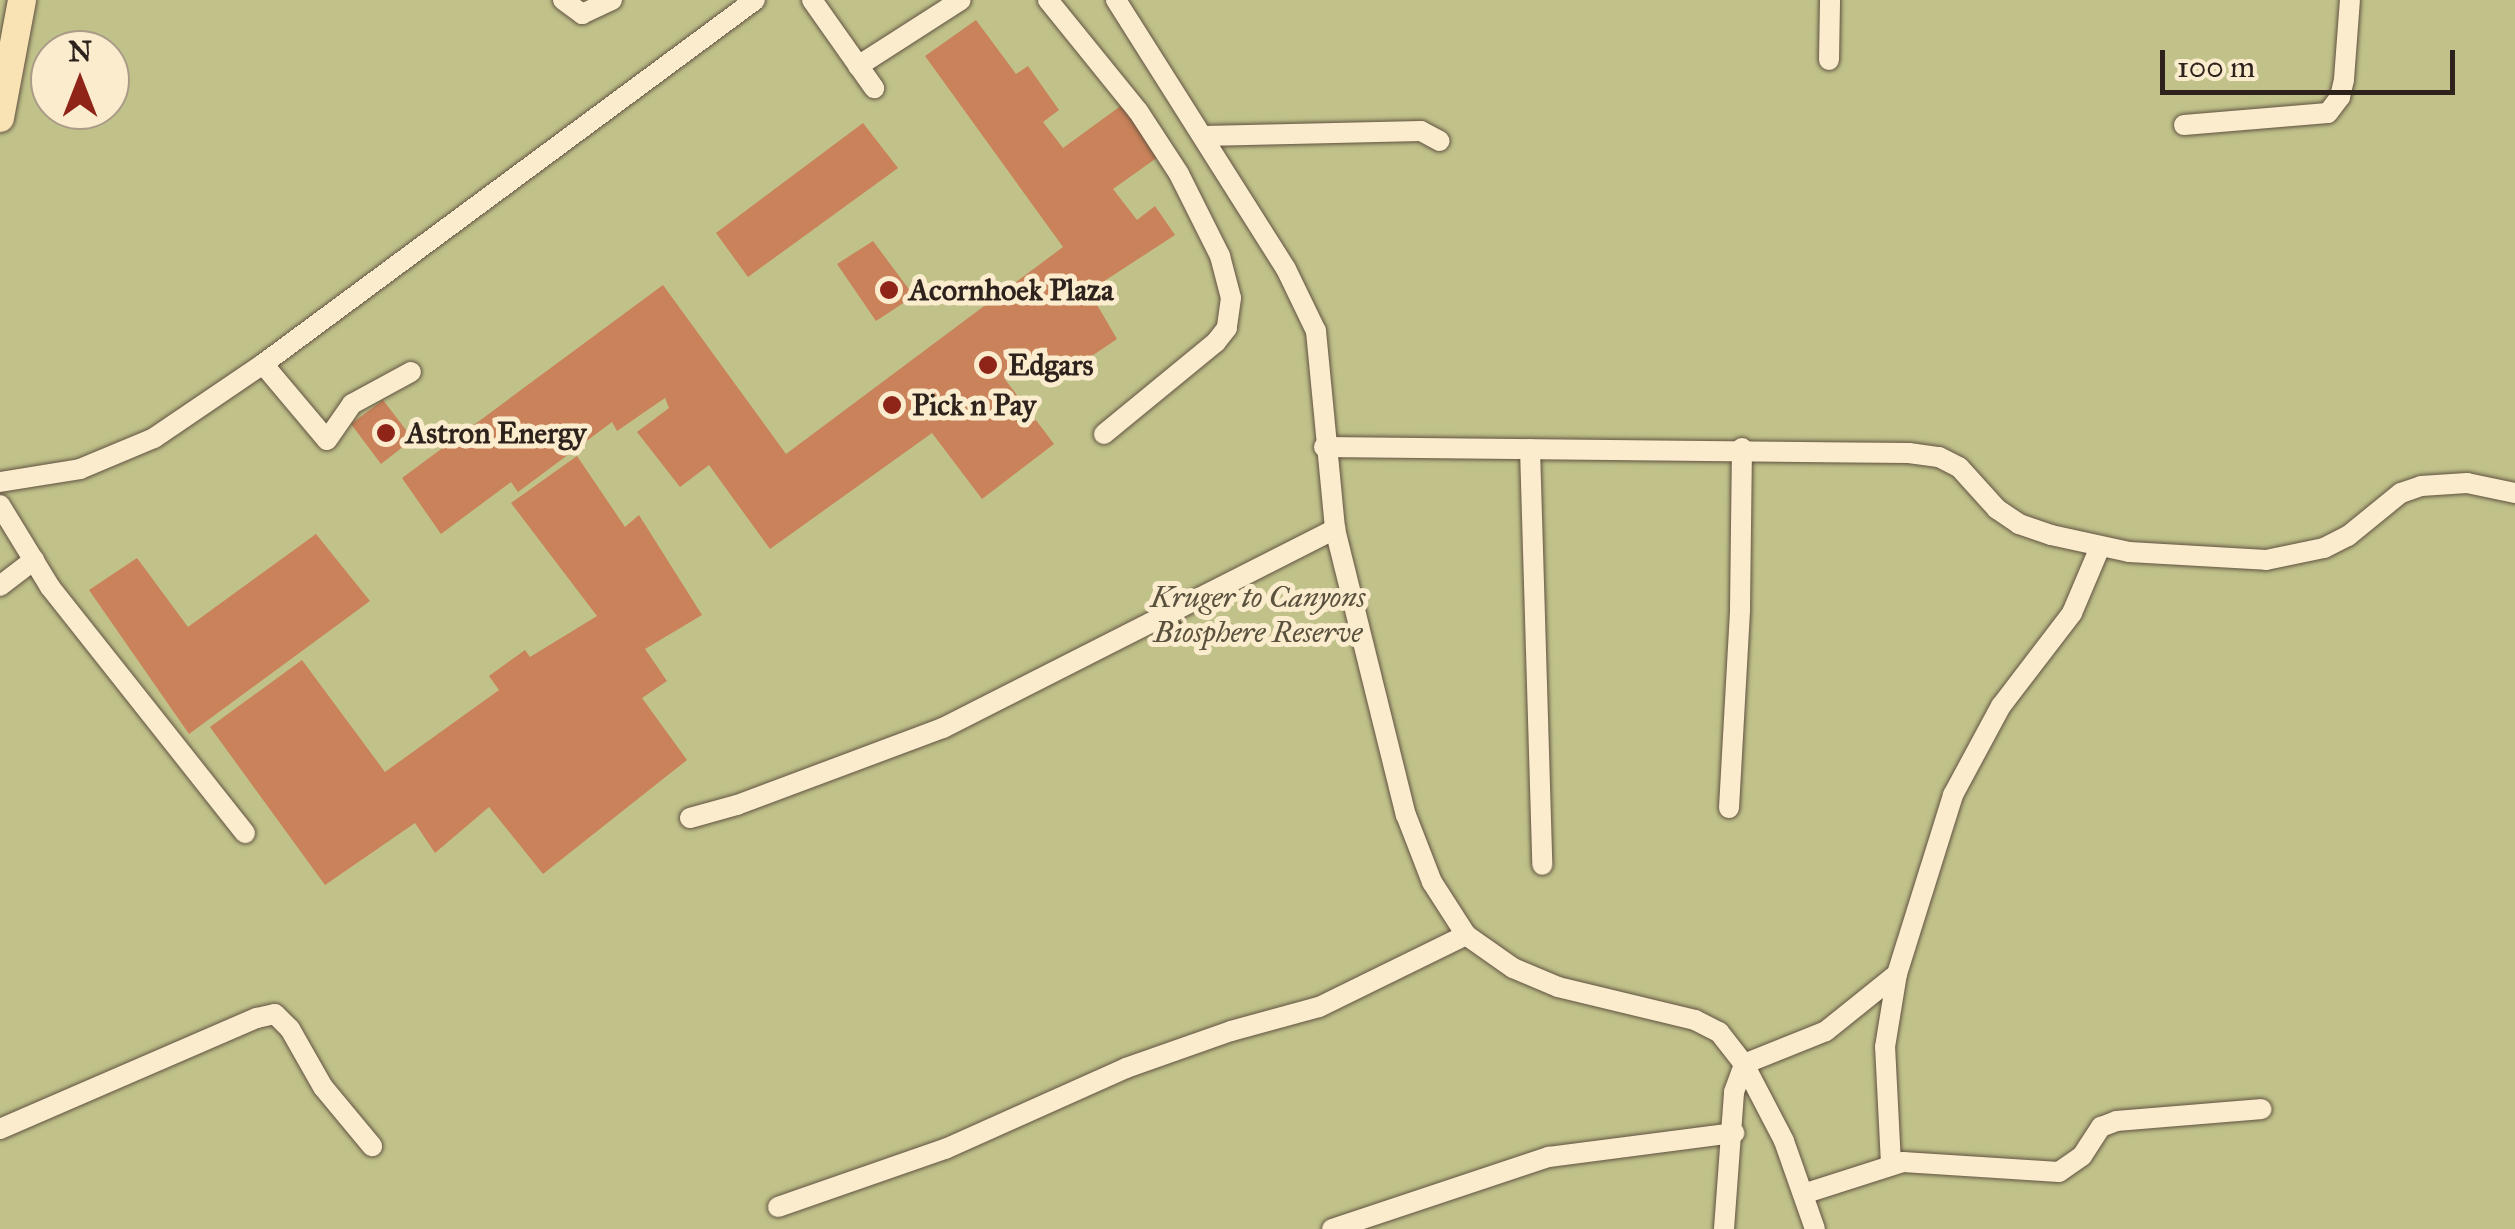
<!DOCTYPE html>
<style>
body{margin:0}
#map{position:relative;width:2515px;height:1229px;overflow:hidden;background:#f9e2b3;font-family:"IM FELL Great Primer",serif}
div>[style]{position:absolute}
.green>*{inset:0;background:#c0c28a}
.building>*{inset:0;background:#c98259}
.roads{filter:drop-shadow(0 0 2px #615242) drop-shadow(0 0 2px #615242)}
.minor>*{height:20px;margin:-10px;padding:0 10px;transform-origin:10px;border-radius:10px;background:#fbecce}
.major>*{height:28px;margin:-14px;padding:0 14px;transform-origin:14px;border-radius:14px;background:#f9e2b3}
.dots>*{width:28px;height:28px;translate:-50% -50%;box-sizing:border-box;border:5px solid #fbecce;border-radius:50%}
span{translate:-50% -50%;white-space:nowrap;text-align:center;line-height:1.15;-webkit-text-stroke:10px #fbecce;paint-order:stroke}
.poi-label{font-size:30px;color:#2e221d;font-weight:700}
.left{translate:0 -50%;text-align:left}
.park-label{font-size:30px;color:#5a523e;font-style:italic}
.north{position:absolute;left:30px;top:30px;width:100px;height:100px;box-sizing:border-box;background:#fbecce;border:2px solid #a99b87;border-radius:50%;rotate:0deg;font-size:28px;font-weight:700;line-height:40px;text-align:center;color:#2e221d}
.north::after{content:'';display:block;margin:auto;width:35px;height:45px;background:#8f2418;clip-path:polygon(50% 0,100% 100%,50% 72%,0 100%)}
.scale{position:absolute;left:2160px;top:50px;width:295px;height:45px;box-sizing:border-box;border:5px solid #2e221d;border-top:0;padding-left:12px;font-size:30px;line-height:35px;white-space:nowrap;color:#2e221d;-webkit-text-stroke:8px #fbecce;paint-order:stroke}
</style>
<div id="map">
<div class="green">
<i style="clip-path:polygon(evenodd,0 0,2515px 0,2515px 1229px,0 1229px,0 0,50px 50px,110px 50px,110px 110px,50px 110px,50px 50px)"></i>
</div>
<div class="building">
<i style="clip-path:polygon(976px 20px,1016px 74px,1028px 66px,1059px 110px,1043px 122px,1063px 148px,1122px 105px,1158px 157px,1113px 189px,1137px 220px,1155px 206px,1175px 235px,1089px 291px,1117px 339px,1059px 378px,1037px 351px,1004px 378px,1054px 444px,982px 499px,932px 433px,770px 549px,709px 465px,680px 487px,637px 432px,669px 408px,665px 398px,617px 431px,612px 422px,518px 492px,511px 482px,441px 534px,402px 478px,663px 285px,786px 454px,1063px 247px,925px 56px)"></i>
<i style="clip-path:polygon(863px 123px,898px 168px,748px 277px,716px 233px)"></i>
<i style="clip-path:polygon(873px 241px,914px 296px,876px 321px,837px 264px)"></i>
<i style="clip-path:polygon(383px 400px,413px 439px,381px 464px,351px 424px)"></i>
<i style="clip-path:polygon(577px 456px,625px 527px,639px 515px,702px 615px,645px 649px,667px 681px,642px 698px,687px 760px,543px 874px,489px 807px,435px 853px,415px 823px,325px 885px,210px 727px,302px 660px,385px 772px,499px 690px,489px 676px,525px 650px,530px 657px,597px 616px,511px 503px)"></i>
<i style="clip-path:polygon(316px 534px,370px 601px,189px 734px,89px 590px,137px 558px,188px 627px)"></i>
</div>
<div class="roads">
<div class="minor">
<i style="left:563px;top:0;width:24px;rotate:36deg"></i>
<i style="left:582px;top:14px;width:33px;rotate:-25deg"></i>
<i style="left:812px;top:0;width:108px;rotate:54.8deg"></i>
<i style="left:1048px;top:0;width:143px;rotate:51deg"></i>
<i style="left:1138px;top:111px;width:75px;rotate:56.9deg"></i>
<i style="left:1179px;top:174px;width:92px;rotate:63.4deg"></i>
<i style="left:1220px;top:256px;width:43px;rotate:75.3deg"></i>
<i style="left:1231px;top:298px;width:30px;rotate:98deg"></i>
<i style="left:1227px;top:328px;width:18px;rotate:128deg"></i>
<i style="left:1216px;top:342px;width:145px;rotate:140.6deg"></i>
<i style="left:1116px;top:0;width:318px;rotate:57.7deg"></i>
<i style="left:1286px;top:269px;width:69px;rotate:64.2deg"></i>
<i style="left:1316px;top:331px;width:199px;rotate:84.5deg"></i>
<i style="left:1335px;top:529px;width:295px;rotate:76.1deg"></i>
<i style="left:1406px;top:815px;width:72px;rotate:68.8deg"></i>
<i style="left:1432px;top:882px;width:63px;rotate:57.3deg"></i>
<i style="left:1466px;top:935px;width:57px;rotate:35.1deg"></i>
<i style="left:1513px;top:968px;width:49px;rotate:22.9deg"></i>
<i style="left:1558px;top:987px;width:141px;rotate:13.5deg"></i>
<i style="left:1695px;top:1020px;width:27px;rotate:27deg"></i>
<i style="left:1719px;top:1032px;width:41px;rotate:52deg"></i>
<i style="left:1744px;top:1064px;width:87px;rotate:62.5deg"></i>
<i style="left:1784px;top:1141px;width:93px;rotate:70.6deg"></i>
<i style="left:1829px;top:60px;width:60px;rotate:-89deg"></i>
<i style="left:858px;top:66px;width:122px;rotate:-32.7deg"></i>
<i style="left:2184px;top:125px;width:144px;rotate:-4.8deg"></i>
<i style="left:2328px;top:113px;width:20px;rotate:-53deg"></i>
<i style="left:2340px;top:97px;width:18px;rotate:-77deg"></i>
<i style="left:2344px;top:79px;width:79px;rotate:-85.7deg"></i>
<i style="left:1204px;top:136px;width:217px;rotate:-1.3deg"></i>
<i style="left:1421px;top:131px;width:21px;rotate:28deg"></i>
<i style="left:263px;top:364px;width:99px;rotate:49.9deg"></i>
<i style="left:327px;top:440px;width:44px;rotate:-55.2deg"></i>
<i style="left:352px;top:404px;width:67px;rotate:-28.5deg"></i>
<i style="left:1324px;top:447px;width:585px;rotate:0.59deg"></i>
<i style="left:1909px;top:453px;width:30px;rotate:8deg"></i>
<i style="left:1939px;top:457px;width:22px;rotate:27deg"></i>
<i style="left:1959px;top:467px;width:57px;rotate:47.9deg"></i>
<i style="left:1997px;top:509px;width:27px;rotate:34deg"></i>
<i style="left:2019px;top:524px;width:34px;rotate:19deg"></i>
<i style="left:2051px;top:535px;width:80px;rotate:12.3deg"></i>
<i style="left:2129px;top:552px;width:137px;rotate:3.3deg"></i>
<i style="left:2266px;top:560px;width:59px;rotate:-11.7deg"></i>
<i style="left:2324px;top:548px;width:27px;rotate:-27deg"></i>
<i style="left:2348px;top:536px;width:68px;rotate:-39.1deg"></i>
<i style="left:2401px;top:493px;width:21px;rotate:-19deg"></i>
<i style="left:2421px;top:486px;width:46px;rotate:-3.7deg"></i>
<i style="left:2467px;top:483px;width:49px;rotate:11.8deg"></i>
<i style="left:1530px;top:449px;width:416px;rotate:88.3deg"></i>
<i style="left:0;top:482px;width:81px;rotate:-9.2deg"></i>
<i style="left:80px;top:469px;width:80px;rotate:-22.7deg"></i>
<i style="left:154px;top:438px;width:132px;rotate:-34.2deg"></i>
<i style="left:263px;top:364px;width:612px;rotate:-36.5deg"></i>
<i style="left:0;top:505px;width:96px;rotate:58.6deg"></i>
<i style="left:50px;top:587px;width:314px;rotate:51.6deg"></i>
<i style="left:0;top:586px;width:43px;rotate:-37.4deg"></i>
<i style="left:1729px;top:808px;width:199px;rotate:-86.8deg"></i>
<i style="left:1740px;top:609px;width:161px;rotate:-89.3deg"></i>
<i style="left:690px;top:818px;width:49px;rotate:-15.5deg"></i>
<i style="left:737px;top:805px;width:220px;rotate:-20.5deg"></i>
<i style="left:943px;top:728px;width:440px;rotate:-26.9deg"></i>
<i style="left:0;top:1129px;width:280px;rotate:-23.4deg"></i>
<i style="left:257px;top:1018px;width:18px;rotate:-13deg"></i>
<i style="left:275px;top:1014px;width:21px;rotate:45deg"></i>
<i style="left:290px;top:1029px;width:67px;rotate:60.4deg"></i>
<i style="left:323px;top:1087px;width:77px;rotate:50.3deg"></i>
<i style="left:1891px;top:1164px;width:117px;rotate:-92.9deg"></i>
<i style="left:1885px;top:1047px;width:74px;rotate:-80.7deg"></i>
<i style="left:1803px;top:1194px;width:105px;rotate:-17.7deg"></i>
<i style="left:1903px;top:1162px;width:156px;rotate:3.7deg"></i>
<i style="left:2059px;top:1172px;width:28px;rotate:-35deg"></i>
<i style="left:2082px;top:1156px;width:35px;rotate:-57deg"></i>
<i style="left:2101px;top:1127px;width:17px;rotate:-21deg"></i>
<i style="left:2117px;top:1121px;width:145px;rotate:-4.7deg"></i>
<i style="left:778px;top:1207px;width:177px;rotate:-19.2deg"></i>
<i style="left:945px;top:1149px;width:198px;rotate:-24.1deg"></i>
<i style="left:1126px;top:1068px;width:111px;rotate:-19.4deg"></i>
<i style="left:1231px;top:1031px;width:91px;rotate:-15.3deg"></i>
<i style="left:1319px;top:1007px;width:164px;rotate:-26.1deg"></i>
<i style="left:1332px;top:1229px;width:229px;rotate:-18.4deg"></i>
<i style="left:1549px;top:1157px;width:187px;rotate:-7.4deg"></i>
<i style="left:1724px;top:1229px;width:137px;rotate:-85.8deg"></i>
<i style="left:1734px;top:1092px;width:30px;rotate:-70deg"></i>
<i style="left:1744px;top:1064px;width:88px;rotate:-21.9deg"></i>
<i style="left:1826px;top:1031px;width:91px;rotate:-38.8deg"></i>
<i style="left:1897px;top:974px;width:188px;rotate:-72.6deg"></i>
<i style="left:1953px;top:795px;width:101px;rotate:-61.7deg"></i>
<i style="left:2001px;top:706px;width:117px;rotate:-52.6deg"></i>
<i style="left:2072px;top:613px;width:72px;rotate:-67deg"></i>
</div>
<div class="major">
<i style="left:0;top:118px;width:120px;rotate:-79.4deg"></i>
</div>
</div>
<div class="dots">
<i style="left:889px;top:290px;background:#8f2418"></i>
<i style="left:988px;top:365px;background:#8f2418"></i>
<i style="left:892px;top:405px;background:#8f2418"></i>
<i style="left:386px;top:433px;background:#8f2418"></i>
</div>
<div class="poi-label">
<span class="left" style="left:909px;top:290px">Acornhoek Plaza</span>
<span class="left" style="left:1008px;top:365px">Edgars</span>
<span class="left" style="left:912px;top:405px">Pick n Pay</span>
<span class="left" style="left:406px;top:433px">Astron Energy</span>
</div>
<div class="park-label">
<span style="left:1258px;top:614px">Kruger to Canyons<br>Biosphere Reserve</span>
</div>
<div class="north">N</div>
<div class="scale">100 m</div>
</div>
